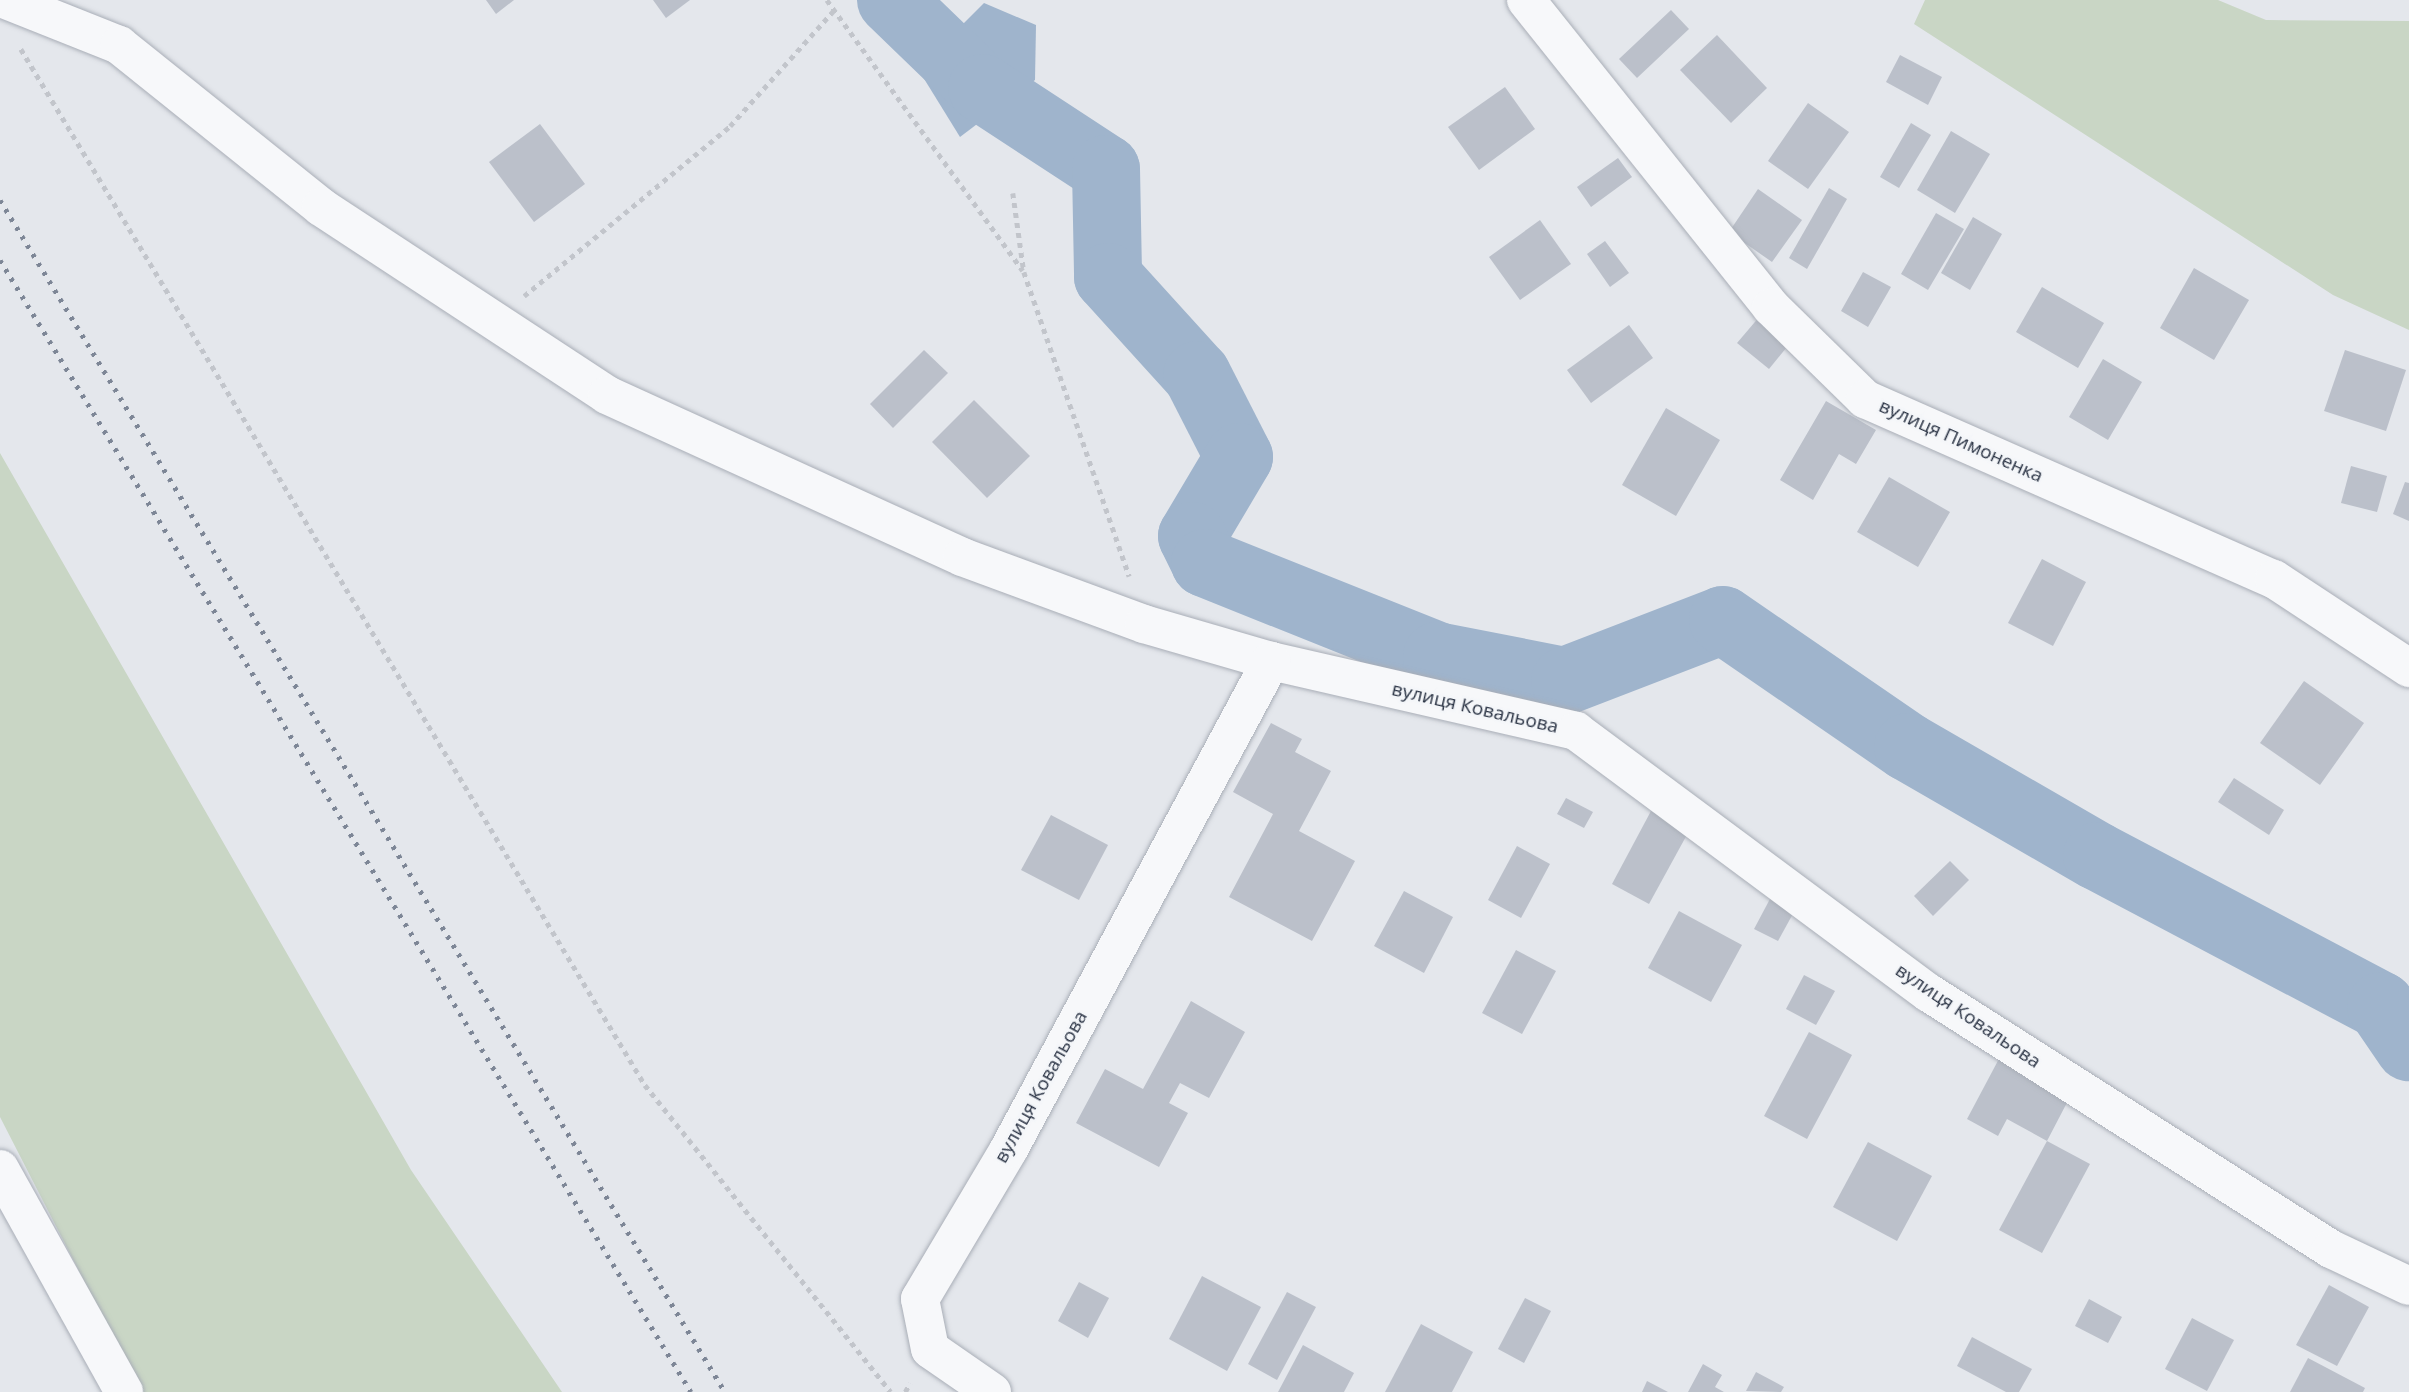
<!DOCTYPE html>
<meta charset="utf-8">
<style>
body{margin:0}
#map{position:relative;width:2409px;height:1392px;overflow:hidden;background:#e4e7ec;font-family:"Open Sans",sans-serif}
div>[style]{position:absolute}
.green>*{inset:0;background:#c9d6c5}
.water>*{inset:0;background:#9fb4cc}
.river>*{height:68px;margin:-34px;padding:0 34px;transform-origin:34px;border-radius:34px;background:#9fb4cc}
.building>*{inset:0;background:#bbc0ca}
.path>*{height:4.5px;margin-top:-2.25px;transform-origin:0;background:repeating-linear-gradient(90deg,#c2c5cb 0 5px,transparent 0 10px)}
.roads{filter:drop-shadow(0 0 2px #a9aeb7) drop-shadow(0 0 2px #a9aeb7)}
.street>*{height:38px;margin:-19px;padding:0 19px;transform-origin:19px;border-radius:19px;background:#f7f8fa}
.rail>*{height:5px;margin-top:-2.5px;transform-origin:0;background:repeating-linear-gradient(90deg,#7d8696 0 3.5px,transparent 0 10.5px)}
span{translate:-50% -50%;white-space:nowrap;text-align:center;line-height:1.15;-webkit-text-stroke:5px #f4f6f9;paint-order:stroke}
.street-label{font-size:19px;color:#2b3445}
</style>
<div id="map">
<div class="green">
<i style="clip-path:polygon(1925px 0,2218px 0,2266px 20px,2409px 21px,2409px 330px,2333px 295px,1914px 24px)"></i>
<i style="clip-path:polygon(0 453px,411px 1170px,562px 1392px,141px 1392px,0 1117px)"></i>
</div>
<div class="water">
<i style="clip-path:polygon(984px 3px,1036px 25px,1035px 80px,960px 137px,918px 69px)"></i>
</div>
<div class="river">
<i style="left:891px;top:0;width:127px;rotate:44deg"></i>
<i style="left:982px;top:88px;width:148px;rotate:33.2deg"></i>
<i style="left:1106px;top:169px;width:108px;rotate:88.9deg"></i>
<i style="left:1108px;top:277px;width:132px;rotate:47.8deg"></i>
<i style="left:1197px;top:375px;width:92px;rotate:62.9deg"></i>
<i style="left:1239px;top:457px;width:92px;rotate:120.7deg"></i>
<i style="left:1192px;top:536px;width:30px;rotate:64deg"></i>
<i style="left:1205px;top:563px;width:250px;rotate:21.8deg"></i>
<i style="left:1437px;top:656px;width:130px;rotate:11.1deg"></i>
<i style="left:1565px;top:681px;width:169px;rotate:-21.1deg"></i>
<i style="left:1723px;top:620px;width:224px;rotate:34.5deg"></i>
<i style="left:1908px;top:747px;width:218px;rotate:30deg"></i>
<i style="left:2097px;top:856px;width:321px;rotate:27.8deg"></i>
<i style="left:2381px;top:1006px;width:50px;rotate:55.7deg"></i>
</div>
<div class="building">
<i style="clip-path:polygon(486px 0,514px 0,496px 14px)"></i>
<i style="clip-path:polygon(653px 0,690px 0,666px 18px)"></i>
<i style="clip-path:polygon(1671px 10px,1689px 29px,1637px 78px,1619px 59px)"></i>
<i style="clip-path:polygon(1717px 35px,1767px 88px,1731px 123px,1680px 70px)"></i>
<i style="clip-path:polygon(1900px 55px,1942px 77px,1928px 105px,1886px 82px)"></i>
<i style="clip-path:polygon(1505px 87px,1535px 129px,1479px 170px,1448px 127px)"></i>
<i style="clip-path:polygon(1808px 103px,1849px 132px,1808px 189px,1768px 161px)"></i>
<i style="clip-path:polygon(1911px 123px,1931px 135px,1899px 188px,1880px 177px)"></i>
<i style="clip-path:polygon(540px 124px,585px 184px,534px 222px,489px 162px)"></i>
<i style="clip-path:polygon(1951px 131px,1990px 154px,1955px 213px,1917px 190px)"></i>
<i style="clip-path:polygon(1618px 158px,1632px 177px,1591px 207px,1577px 187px)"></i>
<i style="clip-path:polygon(1829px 188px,1847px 199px,1807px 269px,1789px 258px)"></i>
<i style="clip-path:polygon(1758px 189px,1802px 220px,1772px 262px,1729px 232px)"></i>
<i style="clip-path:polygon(1936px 213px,1964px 229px,1928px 290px,1901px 274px)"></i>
<i style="clip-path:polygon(1973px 217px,2002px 234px,1970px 290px,1941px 273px)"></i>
<i style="clip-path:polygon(1540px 220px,1571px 264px,1520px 300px,1489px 257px)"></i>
<i style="clip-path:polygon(1605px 241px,1629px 273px,1610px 287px,1587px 254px)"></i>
<i style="clip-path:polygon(2194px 268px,2249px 300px,2214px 360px,2160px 328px)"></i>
<i style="clip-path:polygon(1863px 272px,1891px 287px,1868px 327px,1841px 311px)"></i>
<i style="clip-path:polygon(2042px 287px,2104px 323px,2078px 368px,2016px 332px)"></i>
<i style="clip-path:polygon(1760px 316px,1791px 342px,1769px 369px,1737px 343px)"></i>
<i style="clip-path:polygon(1629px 325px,1653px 358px,1591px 403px,1567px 370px)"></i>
<i style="clip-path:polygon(924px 350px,948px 373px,893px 428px,870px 404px)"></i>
<i style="clip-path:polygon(2345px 350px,2406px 370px,2386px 431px,2324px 411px)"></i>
<i style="clip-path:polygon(2103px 359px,2142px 382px,2108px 440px,2069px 417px)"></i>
<i style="clip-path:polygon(974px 400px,1030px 456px,987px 498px,932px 442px)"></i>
<i style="clip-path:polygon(1826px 401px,1876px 430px,1856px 464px,1839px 454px,1813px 500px,1780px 480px)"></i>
<i style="clip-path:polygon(1666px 408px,1720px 440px,1676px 516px,1622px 485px)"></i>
<i style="clip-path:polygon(2351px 466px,2387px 476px,2377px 512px,2341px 503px)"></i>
<i style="clip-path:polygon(1889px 477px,1950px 512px,1918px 567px,1857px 532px)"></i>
<i style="clip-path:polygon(2405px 482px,2409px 483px,2409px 521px,2393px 514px)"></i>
<i style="clip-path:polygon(2042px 559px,2086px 582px,2053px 646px,2008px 623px)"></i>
<i style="clip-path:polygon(2304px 681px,2364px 723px,2320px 785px,2260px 743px)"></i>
<i style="clip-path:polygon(1271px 723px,1302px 739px,1295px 752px,1331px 771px,1299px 831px,1355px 861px,1312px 941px,1229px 897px,1273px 814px,1233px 792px)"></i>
<i style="clip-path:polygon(2234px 778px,2284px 810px,2269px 835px,2218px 802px)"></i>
<i style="clip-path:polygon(1566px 798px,1593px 812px,1584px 828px,1557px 814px)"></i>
<i style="clip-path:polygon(1651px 811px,1689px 831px,1649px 904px,1612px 884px)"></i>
<i style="clip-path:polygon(1051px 815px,1108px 845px,1079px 900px,1021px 870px)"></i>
<i style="clip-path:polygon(1517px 846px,1550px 864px,1521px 918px,1488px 900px)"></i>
<i style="clip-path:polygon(1950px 861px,1969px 880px,1933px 916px,1914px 896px)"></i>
<i style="clip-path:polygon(1404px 891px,1453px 917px,1424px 973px,1374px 946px)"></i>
<i style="clip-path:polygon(1771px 897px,1795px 910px,1778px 941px,1754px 929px)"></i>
<i style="clip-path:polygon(1679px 911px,1742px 945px,1711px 1002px,1648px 968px)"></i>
<i style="clip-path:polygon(1516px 950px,1556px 971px,1522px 1034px,1482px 1013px)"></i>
<i style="clip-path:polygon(1804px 975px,1835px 991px,1816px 1025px,1786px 1009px)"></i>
<i style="clip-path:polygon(1191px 1001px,1245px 1032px,1209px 1098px,1180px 1083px,1169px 1103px,1188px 1113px,1159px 1167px,1076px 1123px,1105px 1069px,1143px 1089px)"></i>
<i style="clip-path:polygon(1809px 1032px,1852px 1055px,1807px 1139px,1764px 1116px)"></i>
<i style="clip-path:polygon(2001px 1055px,2072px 1093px,2047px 1141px,2007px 1119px,1998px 1136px,1967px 1119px)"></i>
<i style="clip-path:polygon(2047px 1141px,2090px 1164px,2042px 1253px,1999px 1230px)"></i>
<i style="clip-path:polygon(1868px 1142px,1932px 1176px,1897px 1241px,1833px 1207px)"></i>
<i style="clip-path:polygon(1202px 1276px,1261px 1307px,1227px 1371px,1169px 1339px)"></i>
<i style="clip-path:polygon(1079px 1282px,1109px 1298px,1088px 1338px,1058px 1321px)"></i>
<i style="clip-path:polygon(2329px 1285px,2369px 1307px,2337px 1366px,2296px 1345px)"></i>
<i style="clip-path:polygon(1287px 1292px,1316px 1307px,1277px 1380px,1248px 1364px)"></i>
<i style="clip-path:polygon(1525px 1298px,1551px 1311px,1524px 1363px,1498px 1349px)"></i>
<i style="clip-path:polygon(2089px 1299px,2122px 1317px,2108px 1343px,2075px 1326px)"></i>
<i style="clip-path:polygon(2192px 1318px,2234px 1340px,2207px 1391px,2165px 1369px)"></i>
<i style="clip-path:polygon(1421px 1324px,1473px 1352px,1452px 1392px,1385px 1392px)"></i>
<i style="clip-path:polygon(1972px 1337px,2032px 1369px,2019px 1392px,2006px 1392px,1957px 1366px)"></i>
<i style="clip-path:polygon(1303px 1345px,1354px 1373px,1344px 1392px,1278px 1392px)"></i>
<i style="clip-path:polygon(2308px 1358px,2365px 1388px,2363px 1392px,2290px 1392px)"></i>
<i style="clip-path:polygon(1703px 1364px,1722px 1375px,1715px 1387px,1724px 1392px,1688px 1392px)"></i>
<i style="clip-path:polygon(1756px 1372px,1784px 1387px,1781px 1392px,1746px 1391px)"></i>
<i style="clip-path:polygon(1647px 1381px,1668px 1392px,1642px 1392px)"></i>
</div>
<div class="path">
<i style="left:827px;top:0;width:334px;rotate:54.1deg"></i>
<i style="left:21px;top:49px;width:1209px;rotate:58.94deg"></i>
<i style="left:645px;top:1085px;width:393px;rotate:51.3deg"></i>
<i style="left:1013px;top:193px;width:80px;rotate:82.1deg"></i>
<i style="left:1024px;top:272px;width:322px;rotate:70.9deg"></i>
<i style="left:524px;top:296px;width:267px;rotate:-39.5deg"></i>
<i style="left:730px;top:126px;width:156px;rotate:-48.1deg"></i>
<i style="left:905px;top:1392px;width:10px;rotate:-61deg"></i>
</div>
<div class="roads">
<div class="street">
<i style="left:6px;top:0;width:122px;rotate:21.7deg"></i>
<i style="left:119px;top:45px;width:259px;rotate:38.7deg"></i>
<i style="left:321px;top:207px;width:342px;rotate:33.3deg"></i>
<i style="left:607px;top:395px;width:390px;rotate:24.5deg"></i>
<i style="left:962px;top:557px;width:194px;rotate:20.2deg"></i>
<i style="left:1144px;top:624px;width:132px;rotate:16.2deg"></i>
<i style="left:1271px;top:661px;width:313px;rotate:12.9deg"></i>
<i style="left:1576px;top:731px;width:440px;rotate:36.6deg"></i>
<i style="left:1929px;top:993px;width:477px;rotate:32.5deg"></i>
<i style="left:2331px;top:1249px;width:86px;rotate:25.4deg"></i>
<i style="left:1526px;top:0;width:393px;rotate:51.4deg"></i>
<i style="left:1771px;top:307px;width:132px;rotate:44.4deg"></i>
<i style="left:1865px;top:399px;width:447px;rotate:23.8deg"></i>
<i style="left:2274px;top:579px;width:162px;rotate:33.4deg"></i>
<i style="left:0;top:1169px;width:255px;rotate:60.9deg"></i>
<i style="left:992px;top:1392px;width:75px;rotate:-145.3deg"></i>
<i style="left:930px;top:1349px;width:51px;rotate:-101.3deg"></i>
<i style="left:920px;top:1299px;width:174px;rotate:-59.3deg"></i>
<i style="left:1009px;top:1149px;width:554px;rotate:-61.77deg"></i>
</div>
</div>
<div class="rail">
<i style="left:0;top:200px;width:1395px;rotate:58.69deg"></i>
<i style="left:0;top:260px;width:1326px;rotate:58.6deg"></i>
</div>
<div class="street-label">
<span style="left:1961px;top:441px;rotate:24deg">вулиця Пимоненка</span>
<span style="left:1475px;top:708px;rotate:13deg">вулиця Ковальова</span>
<span style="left:1968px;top:1016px;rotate:34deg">вулиця Ковальова</span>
<span style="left:1041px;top:1087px;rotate:-61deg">вулиця Ковальова</span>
</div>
</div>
